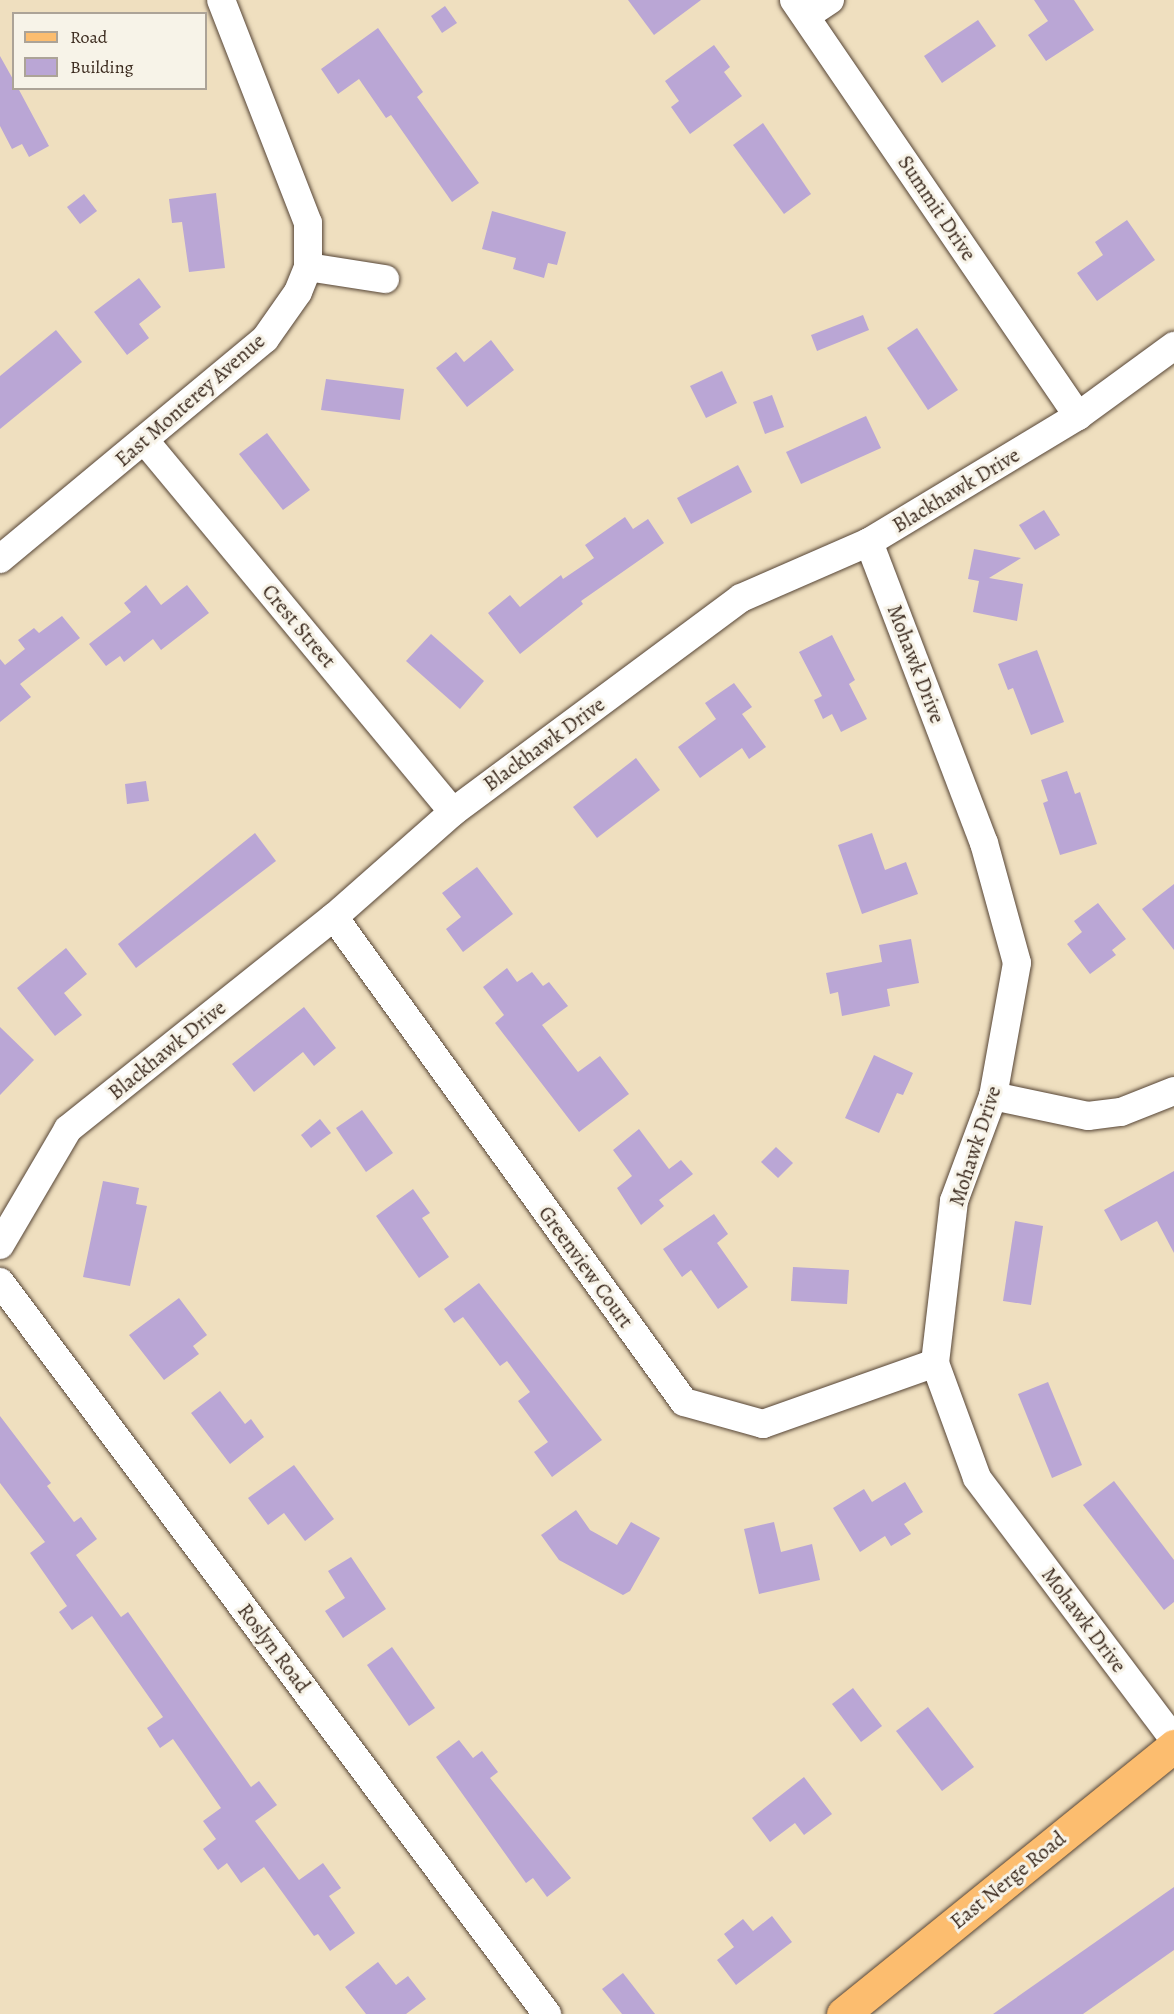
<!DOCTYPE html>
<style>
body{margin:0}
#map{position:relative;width:1174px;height:2014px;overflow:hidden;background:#efdfbf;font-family:Alegreya,serif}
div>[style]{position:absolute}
.building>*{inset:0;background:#baa6d5}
.roads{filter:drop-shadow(0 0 2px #564536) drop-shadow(0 0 2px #564536)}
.minor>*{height:28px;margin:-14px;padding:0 14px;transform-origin:14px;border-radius:14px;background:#fff}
.major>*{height:33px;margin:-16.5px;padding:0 16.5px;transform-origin:16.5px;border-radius:16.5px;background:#fcbd6f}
span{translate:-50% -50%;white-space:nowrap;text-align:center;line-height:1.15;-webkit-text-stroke:6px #f7f3e8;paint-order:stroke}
.street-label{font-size:21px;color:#3b2a1e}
.legend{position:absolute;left:12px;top:12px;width:195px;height:78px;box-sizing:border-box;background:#f7f3e8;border:2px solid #aca397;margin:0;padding:8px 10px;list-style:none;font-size:18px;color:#3b2a1e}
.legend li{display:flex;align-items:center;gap:12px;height:30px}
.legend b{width:30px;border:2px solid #aca397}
</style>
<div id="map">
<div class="building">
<i style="clip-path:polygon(628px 0,701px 0,654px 35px)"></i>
<i style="clip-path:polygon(1034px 0,1074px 0,1094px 30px,1046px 61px,1028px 35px,1048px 21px)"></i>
<i style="clip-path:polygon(445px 6px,457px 23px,442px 33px,431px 16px)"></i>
<i style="clip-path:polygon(978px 20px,996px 46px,942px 83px,924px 56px)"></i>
<i style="clip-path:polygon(378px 28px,423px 92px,417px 97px,479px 183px,452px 202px,391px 115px,386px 118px,359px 79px,338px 94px,321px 69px)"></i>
<i style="clip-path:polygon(714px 45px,730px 67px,724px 72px,742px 96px,690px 134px,671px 107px,679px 101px,665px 81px)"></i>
<i style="clip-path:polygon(0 56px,14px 81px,14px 88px,18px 88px,49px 146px,29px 157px,22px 144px,12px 149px,0 126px)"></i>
<i style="clip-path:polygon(763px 123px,811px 194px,784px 214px,733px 145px)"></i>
<i style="clip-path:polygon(216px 193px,225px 268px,189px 272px,182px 222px,172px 223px,169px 199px)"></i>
<i style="clip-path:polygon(84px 194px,97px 211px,80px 224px,67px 207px)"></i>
<i style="clip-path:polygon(492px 211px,566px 232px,557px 265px,548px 263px,544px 278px,513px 269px,516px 258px,482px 249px)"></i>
<i style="clip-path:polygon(1127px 220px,1155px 260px,1097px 301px,1077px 273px,1103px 255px,1095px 242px)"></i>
<i style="clip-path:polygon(139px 278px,161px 307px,139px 324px,149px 338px,127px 355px,94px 312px)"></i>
<i style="clip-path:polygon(863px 315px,869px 330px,817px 351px,811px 335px)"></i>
<i style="clip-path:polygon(917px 328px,958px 390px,928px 410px,887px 348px)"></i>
<i style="clip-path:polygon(56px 330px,82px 362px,0 429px,0 376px)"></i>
<i style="clip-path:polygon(491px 340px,514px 370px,467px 407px,436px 368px,456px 352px,464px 362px)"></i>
<i style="clip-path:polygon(722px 371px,737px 403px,706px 418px,690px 386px)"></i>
<i style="clip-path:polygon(326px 379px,404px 389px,400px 420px,321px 410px)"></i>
<i style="clip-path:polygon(772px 395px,784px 427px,765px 434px,753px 402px)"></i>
<i style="clip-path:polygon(866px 416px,881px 448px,801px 484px,786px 452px)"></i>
<i style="clip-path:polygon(267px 433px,310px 490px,283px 510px,239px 454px)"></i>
<i style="clip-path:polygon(738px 465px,752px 492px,691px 524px,677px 498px)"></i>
<i style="clip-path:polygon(1044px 510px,1060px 535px,1035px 550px,1019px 525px)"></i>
<i style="clip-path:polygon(625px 517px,633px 529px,648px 519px,664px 543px,581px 601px,583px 604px,520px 654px,488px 613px,510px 595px,520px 607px,561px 575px,563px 579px,594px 558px,585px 545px)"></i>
<i style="clip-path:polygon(974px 549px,1021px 558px,989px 578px,1023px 584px,1017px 621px,973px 612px,979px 581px,968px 579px)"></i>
<i style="clip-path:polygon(146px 585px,161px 605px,187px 585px,209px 613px,161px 650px,153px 639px,124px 662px,120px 656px,106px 666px,89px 644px,131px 612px,124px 603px)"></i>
<i style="clip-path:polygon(62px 616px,80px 638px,20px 684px,31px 697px,0 722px,0 659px,5px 665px,25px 649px,18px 640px,34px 628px,39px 633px)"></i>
<i style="clip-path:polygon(431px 634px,484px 681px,460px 709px,406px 661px)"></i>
<i style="clip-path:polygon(832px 635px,855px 680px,849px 684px,867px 719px,841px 732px,832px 714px,823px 719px,814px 700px,822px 696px,799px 652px)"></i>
<i style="clip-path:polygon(1037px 650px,1064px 722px,1031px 735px,1013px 688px,1008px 690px,998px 664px)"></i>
<i style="clip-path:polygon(734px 683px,752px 707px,742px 714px,766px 747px,749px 759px,742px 748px,700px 778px,678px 747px,716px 719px,705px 703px)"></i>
<i style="clip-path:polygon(636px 758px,660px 790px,597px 838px,573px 807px)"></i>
<i style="clip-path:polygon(1067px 771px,1075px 794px,1080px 792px,1097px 844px,1060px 855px,1043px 803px,1048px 801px,1041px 780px)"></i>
<i style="clip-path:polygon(146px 781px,149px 801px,127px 804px,125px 784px)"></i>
<i style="clip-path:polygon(255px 833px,276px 861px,136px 968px,118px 944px)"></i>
<i style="clip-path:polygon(872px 833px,885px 870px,906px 862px,918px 894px,862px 914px,838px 845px)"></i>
<i style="clip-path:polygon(477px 867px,513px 914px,463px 952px,446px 929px,461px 917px,442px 893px)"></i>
<i style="clip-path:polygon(1174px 884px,1174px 950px,1142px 909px)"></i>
<i style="clip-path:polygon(1098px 903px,1126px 939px,1112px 950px,1116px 955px,1090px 974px,1067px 944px,1082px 932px,1074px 921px)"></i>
<i style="clip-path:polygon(911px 939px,919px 983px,887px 989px,890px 1006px,842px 1016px,838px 992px,830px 994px,826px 973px,882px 962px,879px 945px)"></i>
<i style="clip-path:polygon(66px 948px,87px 974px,64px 993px,82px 1015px,55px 1036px,17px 988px)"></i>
<i style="clip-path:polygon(507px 968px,517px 982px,532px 972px,543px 986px,549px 982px,568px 1006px,542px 1025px,578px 1072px,600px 1056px,629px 1094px,579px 1132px,495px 1023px,504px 1015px,483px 987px)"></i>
<i style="clip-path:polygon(304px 1007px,336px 1048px,314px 1066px,303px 1052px,254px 1092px,232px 1064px)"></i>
<i style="clip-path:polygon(0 1027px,34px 1060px,0 1095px)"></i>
<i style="clip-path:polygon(874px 1055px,913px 1073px,903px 1095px,897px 1093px,879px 1133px,845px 1118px)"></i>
<i style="clip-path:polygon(362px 1110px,393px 1153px,366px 1172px,336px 1128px)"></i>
<i style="clip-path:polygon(320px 1119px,331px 1133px,311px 1148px,301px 1135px)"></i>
<i style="clip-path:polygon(639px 1129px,669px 1169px,681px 1160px,693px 1174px,659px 1200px,664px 1206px,641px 1225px,617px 1188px,632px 1176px,613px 1150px)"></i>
<i style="clip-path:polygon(776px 1147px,793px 1163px,778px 1178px,761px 1162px)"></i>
<i style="clip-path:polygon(1174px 1171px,1174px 1253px,1157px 1221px,1121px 1241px,1104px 1210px)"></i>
<i style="clip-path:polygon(103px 1181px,139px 1188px,136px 1204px,147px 1206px,130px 1286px,83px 1277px)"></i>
<i style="clip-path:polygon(413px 1189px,430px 1213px,422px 1218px,449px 1257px,419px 1278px,376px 1216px)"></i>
<i style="clip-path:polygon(714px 1214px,728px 1234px,717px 1243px,748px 1287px,718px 1309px,691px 1270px,682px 1277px,663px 1249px)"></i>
<i style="clip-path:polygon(1015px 1221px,1043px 1226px,1031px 1305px,1003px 1301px)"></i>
<i style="clip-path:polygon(793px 1267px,849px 1270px,847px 1304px,791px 1301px)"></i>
<i style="clip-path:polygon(479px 1283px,602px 1440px,552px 1477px,534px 1452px,548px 1442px,518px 1401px,530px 1392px,507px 1361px,500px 1366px,463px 1317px,454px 1323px,444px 1309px)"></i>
<i style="clip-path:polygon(179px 1298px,207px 1335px,193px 1346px,199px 1354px,164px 1380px,129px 1335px)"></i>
<i style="clip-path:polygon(1048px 1382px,1082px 1465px,1052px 1478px,1018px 1394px)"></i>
<i style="clip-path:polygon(220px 1391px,245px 1424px,251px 1419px,264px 1437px,230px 1464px,191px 1413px)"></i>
<i style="clip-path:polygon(0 1416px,51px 1483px,47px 1486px,74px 1522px,81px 1517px,97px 1539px,76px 1555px,121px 1617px,128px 1612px,251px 1787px,259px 1781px,277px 1805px,255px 1821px,299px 1880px,323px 1863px,341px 1888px,329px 1896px,355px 1933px,330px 1951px,318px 1934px,314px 1936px,264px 1867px,241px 1883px,227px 1863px,218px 1870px,203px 1849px,216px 1839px,203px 1821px,221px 1808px,173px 1739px,160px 1748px,147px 1728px,163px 1717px,92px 1616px,72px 1630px,59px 1612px,67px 1606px,30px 1553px,45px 1542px,0 1483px)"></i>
<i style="clip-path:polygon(294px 1465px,334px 1519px,305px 1541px,284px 1513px,268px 1525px,248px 1498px)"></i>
<i style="clip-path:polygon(1114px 1481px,1174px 1560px,1174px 1602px,1164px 1610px,1083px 1505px)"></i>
<i style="clip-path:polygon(905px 1482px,923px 1512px,904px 1524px,911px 1534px,891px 1546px,885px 1536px,860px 1552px,833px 1508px,864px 1489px,872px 1502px)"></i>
<i style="clip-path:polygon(576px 1510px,590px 1530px,617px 1545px,631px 1522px,660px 1538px,630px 1591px,623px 1595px,559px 1560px,541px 1535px)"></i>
<i style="clip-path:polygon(774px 1522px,781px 1552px,812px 1544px,820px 1580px,759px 1594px,744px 1529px)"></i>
<i style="clip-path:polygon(351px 1557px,386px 1609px,343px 1638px,325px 1611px,345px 1598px,328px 1571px)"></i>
<i style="clip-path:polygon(392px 1647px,435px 1708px,409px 1726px,367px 1665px)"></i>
<i style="clip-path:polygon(853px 1688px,882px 1726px,861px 1742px,832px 1704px)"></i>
<i style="clip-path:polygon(928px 1707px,974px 1767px,942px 1791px,896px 1731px)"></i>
<i style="clip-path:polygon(459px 1740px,473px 1758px,482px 1751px,498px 1772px,490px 1778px,571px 1878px,547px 1897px,533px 1878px,526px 1883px,436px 1757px)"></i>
<i style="clip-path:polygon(804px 1777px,832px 1814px,804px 1835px,795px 1823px,770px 1842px,752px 1818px)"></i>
<i style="clip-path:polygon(1174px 1887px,1174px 1950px,1083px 2014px,993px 2014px)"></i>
<i style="clip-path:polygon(772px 1916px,792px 1942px,736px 1985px,717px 1960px,734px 1947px,724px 1934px,743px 1919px,753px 1931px)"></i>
<i style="clip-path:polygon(378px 1962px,396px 1985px,408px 1976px,426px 1999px,406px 2014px,366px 2014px,345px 1987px)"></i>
<i style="clip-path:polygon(623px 1973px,655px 2014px,622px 2014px,602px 1989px)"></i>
</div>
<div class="roads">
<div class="minor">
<i style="left:794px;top:0;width:504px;rotate:55.68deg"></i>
<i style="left:806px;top:16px;width:29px;rotate:-34deg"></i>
<i style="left:308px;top:267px;width:78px;rotate:8.9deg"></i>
<i style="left:145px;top:441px;width:482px;rotate:50.3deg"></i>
<i style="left:869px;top:542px;width:322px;rotate:69.1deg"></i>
<i style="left:984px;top:843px;width:124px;rotate:74.6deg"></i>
<i style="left:1017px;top:963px;width:135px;rotate:100.2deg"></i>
<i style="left:993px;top:1096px;width:112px;rotate:110.4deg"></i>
<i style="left:954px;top:1201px;width:163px;rotate:96.7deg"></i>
<i style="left:935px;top:1363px;width:122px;rotate:69.9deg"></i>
<i style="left:977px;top:1478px;width:327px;rotate:53deg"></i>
<i style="left:0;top:559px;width:344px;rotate:-39.7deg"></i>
<i style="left:265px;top:339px;width:57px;rotate:-54.9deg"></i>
<i style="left:298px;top:292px;width:27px;rotate:-68deg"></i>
<i style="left:308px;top:267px;width:44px;rotate:-90deg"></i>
<i style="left:308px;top:223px;width:239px;rotate:-111.3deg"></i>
<i style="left:334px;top:917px;width:598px;rotate:54.18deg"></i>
<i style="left:684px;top:1402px;width:82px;rotate:15.6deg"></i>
<i style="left:763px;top:1424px;width:182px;rotate:-19.5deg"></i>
<i style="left:993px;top:1096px;width:97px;rotate:11.9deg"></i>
<i style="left:1088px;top:1116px;width:33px;rotate:-7deg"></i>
<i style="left:1121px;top:1112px;width:57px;rotate:-21.6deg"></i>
<i style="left:0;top:1245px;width:134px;rotate:-59.6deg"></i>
<i style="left:68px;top:1129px;width:340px;rotate:-38.6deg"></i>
<i style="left:334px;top:917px;width:159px;rotate:-41.4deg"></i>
<i style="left:453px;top:812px;width:359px;rotate:-36.6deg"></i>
<i style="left:741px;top:598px;width:140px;rotate:-23.6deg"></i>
<i style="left:869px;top:542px;width:244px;rotate:-31.1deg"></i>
<i style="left:1078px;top:416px;width:119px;rotate:-36.1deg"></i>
<i style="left:0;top:1282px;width:914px;rotate:53.23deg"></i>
</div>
<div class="major">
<i style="left:843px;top:2014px;width:426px;rotate:-39deg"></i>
</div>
</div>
<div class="street-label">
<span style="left:937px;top:208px;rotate:56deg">Summit Drive</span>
<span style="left:190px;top:400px;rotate:-41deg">East Monterey Avenue</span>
<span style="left:956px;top:490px;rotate:-31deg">Blackhawk Drive</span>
<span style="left:299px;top:626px;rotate:50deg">Crest Street</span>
<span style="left:916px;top:664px;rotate:69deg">Mohawk Drive</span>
<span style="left:544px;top:744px;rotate:-36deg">Blackhawk Drive</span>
<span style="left:167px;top:1050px;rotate:-39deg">Blackhawk Drive</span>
<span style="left:975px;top:1146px;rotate:-72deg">Mohawk Drive</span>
<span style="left:586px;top:1267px;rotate:54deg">Greenview Court</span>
<span style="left:1084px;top:1620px;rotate:53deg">Mohawk Drive</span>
<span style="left:274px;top:1648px;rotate:53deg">Roslyn Road</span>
<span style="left:1008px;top:1880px;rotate:-39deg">East Nerge Road</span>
</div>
<ul class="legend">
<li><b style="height:8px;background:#fcbd6f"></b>Road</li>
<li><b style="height:16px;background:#baa6d5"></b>Building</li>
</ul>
</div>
